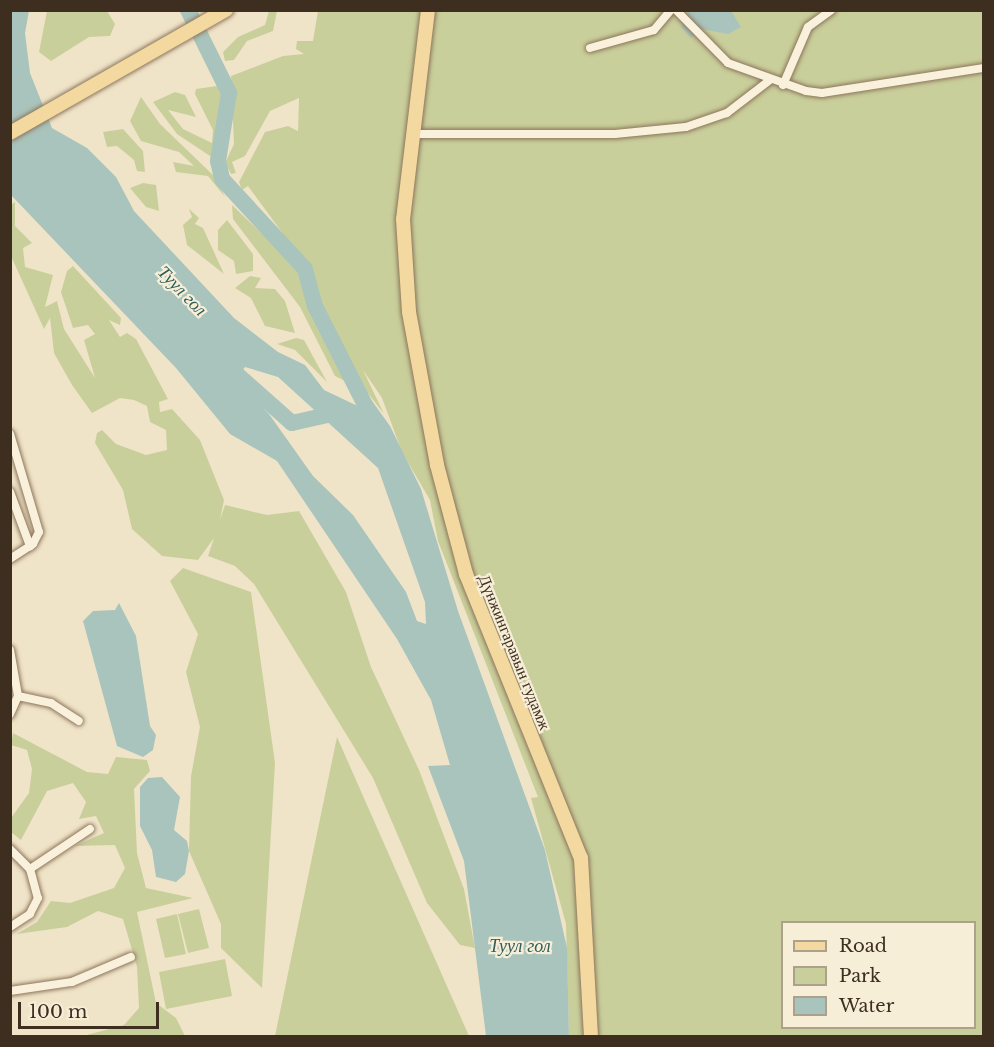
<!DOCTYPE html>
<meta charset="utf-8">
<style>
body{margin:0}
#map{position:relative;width:994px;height:1047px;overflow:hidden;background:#f0e4c8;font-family:"Libre Baskerville",serif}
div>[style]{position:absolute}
.green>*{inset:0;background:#c9cf9b}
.water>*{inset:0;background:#a9c4bc}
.river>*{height:16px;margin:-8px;padding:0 8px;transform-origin:8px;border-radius:8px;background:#a9c4bc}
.roads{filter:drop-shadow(0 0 2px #8d765c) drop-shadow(0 0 2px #8d765c)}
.minor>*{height:8px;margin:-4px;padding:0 4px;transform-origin:4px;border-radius:4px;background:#faf1dc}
.primary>*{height:14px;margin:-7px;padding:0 7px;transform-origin:7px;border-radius:7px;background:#f3d9a0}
span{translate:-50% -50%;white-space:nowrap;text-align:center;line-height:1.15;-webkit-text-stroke:4.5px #f7eed8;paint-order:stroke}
.street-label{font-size:16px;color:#3d2e20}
.water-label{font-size:18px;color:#2f5d5a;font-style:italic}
.frame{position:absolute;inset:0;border:12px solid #3d2e20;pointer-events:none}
.legend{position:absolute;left:781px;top:921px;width:195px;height:108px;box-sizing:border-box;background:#f7eed8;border:2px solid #ada18e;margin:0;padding:8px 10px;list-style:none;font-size:18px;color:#3d2e20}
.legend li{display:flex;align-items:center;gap:12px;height:30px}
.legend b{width:30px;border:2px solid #ada18e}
.scale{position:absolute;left:18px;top:1002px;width:141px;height:27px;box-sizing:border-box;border:3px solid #3d2e20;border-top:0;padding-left:8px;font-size:18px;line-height:21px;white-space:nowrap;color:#3d2e20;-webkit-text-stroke:4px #f7eed8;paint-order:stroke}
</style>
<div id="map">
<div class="green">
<i style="clip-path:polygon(47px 11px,107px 11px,115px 24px,110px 36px,89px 37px,51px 61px,39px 52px)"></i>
<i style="clip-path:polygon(269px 11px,277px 11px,273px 31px,247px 41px,234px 60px,225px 61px,223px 52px,238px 37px,265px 25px)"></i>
<i style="clip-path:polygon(evenodd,318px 11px,983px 11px,983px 1036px,569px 1036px,566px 924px,531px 798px,538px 797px,438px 541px,430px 500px,402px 452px,382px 398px,363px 370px,384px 414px,360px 383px,321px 305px,311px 272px,248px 186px,242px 190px,239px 182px,265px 132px,288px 126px,298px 131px,299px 98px,270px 111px,245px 156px,232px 162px,236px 173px,231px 174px,225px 163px,234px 144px,231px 76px,283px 56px,304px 54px,296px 49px,297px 41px,313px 41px,318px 11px,782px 922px,974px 922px,974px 1028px,782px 1028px,782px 922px)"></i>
<i style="clip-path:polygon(217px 86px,224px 100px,213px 158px,177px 134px,153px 102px,175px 92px,185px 95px,196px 117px,168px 110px,183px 129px,212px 143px,213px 130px,195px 94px,196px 89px)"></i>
<i style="clip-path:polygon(141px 97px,160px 124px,215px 177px,225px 197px,208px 176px,176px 172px,173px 162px,194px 166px,179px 152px,141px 141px,130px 121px)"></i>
<i style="clip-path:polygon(123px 129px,143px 151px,145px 172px,137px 171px,134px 160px,117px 146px,107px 147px,103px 132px)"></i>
<i style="clip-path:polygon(143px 183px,156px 185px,159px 211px,146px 207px,130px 188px)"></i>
<i style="clip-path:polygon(15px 202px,15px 226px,32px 243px,23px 248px,25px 267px,53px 275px,45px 307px,57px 301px,64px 329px,95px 378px,84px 340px,95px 334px,88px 325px,73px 328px,61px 292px,67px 271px,73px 266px,121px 318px,120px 325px,109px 320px,120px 337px,127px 333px,136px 339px,168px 399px,159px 402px,160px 412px,172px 409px,200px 440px,224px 500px,220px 520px,225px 505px,267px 515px,299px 511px,346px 592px,371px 667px,419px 770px,464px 889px,475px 948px,460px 945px,427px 903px,373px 778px,254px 584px,235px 566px,208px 556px,214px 538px,198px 560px,162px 556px,132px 529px,123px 490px,95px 443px,97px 433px,102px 430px,116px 444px,146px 455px,167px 450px,166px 430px,150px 422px,147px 406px,134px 400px,120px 398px,92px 413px,72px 385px,54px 353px,50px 318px,44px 329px,11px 256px,11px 205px)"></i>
<i style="clip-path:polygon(232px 205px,301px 271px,315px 320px,347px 382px,335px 376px,300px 307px,233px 219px)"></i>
<i style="clip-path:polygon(189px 209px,199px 218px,195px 224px,203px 228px,224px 274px,187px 245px,183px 225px,192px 217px)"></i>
<i style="clip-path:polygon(227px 220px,253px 254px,253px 271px,236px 274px,234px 261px,218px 250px,218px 230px)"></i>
<i style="clip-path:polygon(250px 276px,261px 278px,255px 288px,275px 289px,285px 301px,295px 333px,265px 326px,251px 298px,235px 288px)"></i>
<i style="clip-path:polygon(296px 338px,304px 340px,327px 382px,295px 350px,277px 344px)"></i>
<i style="clip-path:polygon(183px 568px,251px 592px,275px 763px,262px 988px,221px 948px,221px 924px,189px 851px,191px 776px,200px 727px,186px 672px,198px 634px,170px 581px)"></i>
<i style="clip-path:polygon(13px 733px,87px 772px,108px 774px,116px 757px,147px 760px,150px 771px,134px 789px,137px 853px,146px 888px,193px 898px,137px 912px,156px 1003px,176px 1018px,185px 1036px,83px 1036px,124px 1025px,139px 1008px,137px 967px,123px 919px,98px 911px,67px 927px,17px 934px,37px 922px,51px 901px,70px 903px,114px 888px,125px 868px,115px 845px,75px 846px,104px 833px,96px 816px,79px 819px,86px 802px,73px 783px,47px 791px,21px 840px,11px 832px,11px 818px,29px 793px,32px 769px,27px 750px,11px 745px)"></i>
<i style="clip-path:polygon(337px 737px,469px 1036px,275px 1036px)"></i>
<i style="clip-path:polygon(199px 909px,209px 948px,188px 953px,178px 914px)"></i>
<i style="clip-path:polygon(177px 914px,186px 954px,165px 958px,156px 919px)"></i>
<i style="clip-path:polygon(225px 959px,232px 996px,166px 1009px,159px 972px)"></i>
</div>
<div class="water">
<i style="clip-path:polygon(689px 10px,731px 11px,741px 27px,728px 34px,702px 29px,691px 38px,681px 27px)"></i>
<i style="clip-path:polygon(evenodd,10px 11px,29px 11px,25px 33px,30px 73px,52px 128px,87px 148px,116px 177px,134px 211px,234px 318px,278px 352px,305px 365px,324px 390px,364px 409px,367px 394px,390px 426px,421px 489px,458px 611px,545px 850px,567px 948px,569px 1036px,486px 1036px,464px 861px,428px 766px,450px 765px,431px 700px,397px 639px,277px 461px,230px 434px,176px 368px,11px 195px,10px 11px,245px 367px,278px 377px,378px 468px,425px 602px,426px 624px,417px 621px,406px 592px,353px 515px,313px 476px,269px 414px,236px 380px,245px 367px)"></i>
<i style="clip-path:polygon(119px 603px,136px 636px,150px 726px,156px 735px,153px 750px,143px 757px,117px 746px,83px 621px,93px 611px,115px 610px)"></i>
<i style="clip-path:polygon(162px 777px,180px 797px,174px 830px,187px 841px,189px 851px,185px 874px,176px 882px,156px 877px,152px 850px,140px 826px,140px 787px,148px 778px)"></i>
</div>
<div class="river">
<i style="left:188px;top:10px;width:93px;rotate:63.7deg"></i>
<i style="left:229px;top:93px;width:69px;rotate:99.2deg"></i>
<i style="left:218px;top:161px;width:18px;rotate:77deg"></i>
<i style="left:222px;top:179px;width:122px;rotate:47.3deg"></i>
<i style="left:305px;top:269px;width:38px;rotate:75deg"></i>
<i style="left:315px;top:306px;width:124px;rotate:63.2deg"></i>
<i style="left:223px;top:362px;width:92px;rotate:41.5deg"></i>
<i style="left:292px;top:423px;width:50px;rotate:-12.7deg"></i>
</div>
<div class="roads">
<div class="minor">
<i style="left:676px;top:10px;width:74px;rotate:45.5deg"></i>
<i style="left:728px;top:63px;width:83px;rotate:19.7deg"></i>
<i style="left:806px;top:91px;width:16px;rotate:7deg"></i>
<i style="left:822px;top:93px;width:164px;rotate:-8.8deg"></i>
<i style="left:590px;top:48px;width:66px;rotate:-15.7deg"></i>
<i style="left:654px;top:30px;width:26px;rotate:-50deg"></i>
<i style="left:783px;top:85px;width:63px;rotate:-66.7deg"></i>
<i style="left:808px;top:27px;width:29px;rotate:-36deg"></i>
<i style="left:412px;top:134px;width:203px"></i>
<i style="left:615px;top:134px;width:71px;rotate:-5.6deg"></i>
<i style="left:686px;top:127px;width:43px;rotate:-18.9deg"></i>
<i style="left:727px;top:113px;width:54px;rotate:-37.5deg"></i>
<i style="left:10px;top:434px;width:102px;rotate:73.5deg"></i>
<i style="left:39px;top:532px;width:13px;rotate:117deg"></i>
<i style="left:33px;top:544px;width:27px;rotate:147deg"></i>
<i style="left:10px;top:492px;width:58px;rotate:69.7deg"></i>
<i style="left:10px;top:650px;width:47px;rotate:80.1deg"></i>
<i style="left:18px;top:696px;width:20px;rotate:114deg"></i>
<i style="left:18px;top:696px;width:34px;rotate:12deg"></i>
<i style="left:51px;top:703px;width:33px;rotate:33deg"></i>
<i style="left:10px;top:849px;width:28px;rotate:45deg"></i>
<i style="left:30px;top:869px;width:30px;rotate:75deg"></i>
<i style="left:38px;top:898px;width:18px;rotate:117deg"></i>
<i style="left:30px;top:914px;width:24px;rotate:147deg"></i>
<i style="left:30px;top:869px;width:72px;rotate:-33.7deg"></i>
<i style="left:10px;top:991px;width:63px;rotate:-8.3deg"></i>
<i style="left:72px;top:982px;width:64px;rotate:-23deg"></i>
</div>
<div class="primary">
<i style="left:428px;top:10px;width:210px;rotate:96.8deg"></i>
<i style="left:403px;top:219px;width:93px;rotate:86.3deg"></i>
<i style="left:409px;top:312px;width:156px;rotate:79.6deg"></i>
<i style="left:437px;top:465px;width:113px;rotate:75.1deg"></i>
<i style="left:466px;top:574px;width:306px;rotate:68deg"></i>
<i style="left:581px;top:858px;width:178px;rotate:86.8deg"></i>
<i style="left:10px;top:133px;width:249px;rotate:-29.7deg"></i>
</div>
</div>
<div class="street-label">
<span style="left:515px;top:652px;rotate:68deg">Дүнжингаравын гудамж</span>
</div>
<div class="water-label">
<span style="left:182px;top:291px;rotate:46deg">Туул гол</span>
<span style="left:520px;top:946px">Туул гол</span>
</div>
<div class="frame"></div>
<ul class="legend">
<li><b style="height:8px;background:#f3d9a0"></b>Road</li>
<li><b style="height:16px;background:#c9cf9b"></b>Park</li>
<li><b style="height:16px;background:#a9c4bc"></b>Water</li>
</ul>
<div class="scale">100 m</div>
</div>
